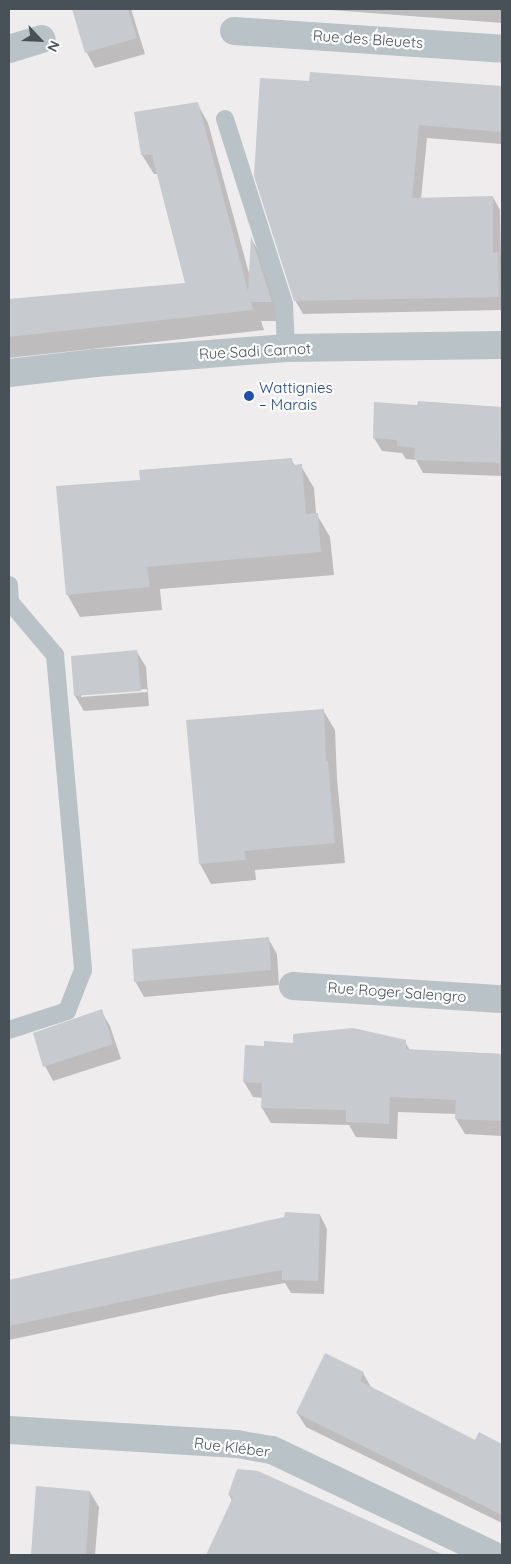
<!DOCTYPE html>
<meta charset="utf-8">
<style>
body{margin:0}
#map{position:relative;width:511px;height:1564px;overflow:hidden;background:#efeced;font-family:Quicksand,sans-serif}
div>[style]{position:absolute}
.shadow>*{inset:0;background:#0003}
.building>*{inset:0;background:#c7cacf}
.lane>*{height:18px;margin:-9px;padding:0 9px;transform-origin:9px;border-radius:9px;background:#b9c2c7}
.street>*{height:28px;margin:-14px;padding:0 14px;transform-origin:14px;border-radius:14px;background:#b9c2c7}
.dots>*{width:14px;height:14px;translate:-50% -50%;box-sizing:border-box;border:2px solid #fff;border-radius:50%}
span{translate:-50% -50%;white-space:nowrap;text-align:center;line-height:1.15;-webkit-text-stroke:4.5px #fff;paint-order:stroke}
.street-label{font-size:15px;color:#475157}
.transit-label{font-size:15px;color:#164399}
.left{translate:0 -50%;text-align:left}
.frame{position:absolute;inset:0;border:10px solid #475157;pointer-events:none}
.north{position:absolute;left:15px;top:15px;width:50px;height:50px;-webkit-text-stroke:4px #fff;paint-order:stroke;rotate:115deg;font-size:14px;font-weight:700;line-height:20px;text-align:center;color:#475157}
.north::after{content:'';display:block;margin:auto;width:18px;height:22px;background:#475157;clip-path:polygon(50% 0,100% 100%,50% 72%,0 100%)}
</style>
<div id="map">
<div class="shadow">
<i style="clip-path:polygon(73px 9px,131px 9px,145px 54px,95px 68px,87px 53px)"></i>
<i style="clip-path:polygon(318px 9px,502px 9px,502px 23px)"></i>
<i style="clip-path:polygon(311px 73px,502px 87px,502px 144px,427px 138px,421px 199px,493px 197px,500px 210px,502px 310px,303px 314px,295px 300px)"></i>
<i style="clip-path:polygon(197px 103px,208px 123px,250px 277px,252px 240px,262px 257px,282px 321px,261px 321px,264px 330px,9px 358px,9px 301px,186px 284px,158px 174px,154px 174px,142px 155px)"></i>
<i style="clip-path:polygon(419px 402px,502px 408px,502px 476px,423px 473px,416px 460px,406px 459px,402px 453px,382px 451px,374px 438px,419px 406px)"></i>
<i style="clip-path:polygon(291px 459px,295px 466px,301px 466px,314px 488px,316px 513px,330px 537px,334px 575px,160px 589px,162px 610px,80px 617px,67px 594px,141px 481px)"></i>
<i style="clip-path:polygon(evenodd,137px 652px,146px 667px,149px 706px,84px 711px,75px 696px,72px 658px,137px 652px,147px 689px,147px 692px,81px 697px,81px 694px,147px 689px)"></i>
<i style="clip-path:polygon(323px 710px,335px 730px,337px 779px,345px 863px,255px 870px,256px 880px,211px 884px,200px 864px,187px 722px)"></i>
<i style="clip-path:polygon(268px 938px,277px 954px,279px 985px,144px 997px,135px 981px)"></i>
<i style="clip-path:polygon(101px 1011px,110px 1026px,121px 1059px,53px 1081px,45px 1066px)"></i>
<i style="clip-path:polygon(405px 1042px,410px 1050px,502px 1054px,502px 1136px,465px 1134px,456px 1119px,456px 1114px,398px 1112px,397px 1139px,356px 1137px,349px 1125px,271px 1123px,262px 1108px,263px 1098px,253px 1097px,244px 1082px,265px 1047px,294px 1044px)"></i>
<i style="clip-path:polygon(320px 1215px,327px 1229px,324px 1294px,291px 1293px,285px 1283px,219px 1295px,9px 1340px,9px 1282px)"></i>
<i style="clip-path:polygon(363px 1373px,371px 1387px,475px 1442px,479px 1434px,502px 1445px,502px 1523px,306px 1427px,297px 1413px)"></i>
<i style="clip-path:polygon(37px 1488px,90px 1492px,99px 1507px,95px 1555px,32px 1555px)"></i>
<i style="clip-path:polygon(229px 1494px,423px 1547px,428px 1555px,207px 1555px,232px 1501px)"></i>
</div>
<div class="building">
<i style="clip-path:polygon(72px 9px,128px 9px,137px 38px,85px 53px)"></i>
<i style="clip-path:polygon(310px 72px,502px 86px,502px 132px,419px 125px,412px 198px,493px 196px,493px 253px,498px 252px,499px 297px,294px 301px,254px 176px,260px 78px,309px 81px)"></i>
<i style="clip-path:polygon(198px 102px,248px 291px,251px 236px,272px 302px,251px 302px,253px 310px,9px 337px,9px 299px,185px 283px,152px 155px,141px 155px,134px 112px)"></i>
<i style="clip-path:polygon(418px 401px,502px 407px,500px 463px,414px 460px,415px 448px,397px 446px,397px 440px,373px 438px,374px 402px,417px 405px)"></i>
<i style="clip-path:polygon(292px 458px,293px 465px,302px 464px,306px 514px,318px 513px,321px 552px,147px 567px,150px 587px,66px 595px,56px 486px,140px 480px,139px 470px)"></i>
<i style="clip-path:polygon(137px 650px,141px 691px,74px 696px,71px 656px)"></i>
<i style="clip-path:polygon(324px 709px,326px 761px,328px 761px,335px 843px,244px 851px,246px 860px,199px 864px,186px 720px)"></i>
<i style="clip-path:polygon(269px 937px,271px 970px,134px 982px,132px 949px)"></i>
<i style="clip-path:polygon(102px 1009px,113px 1044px,43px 1067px,33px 1033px)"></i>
<i style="clip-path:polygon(353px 1028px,406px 1040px,406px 1049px,502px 1054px,502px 1121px,455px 1119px,456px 1100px,390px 1097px,389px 1124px,346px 1122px,346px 1110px,261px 1108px,262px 1083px,243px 1082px,245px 1045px,264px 1046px,264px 1041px,293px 1043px,293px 1034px)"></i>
<i style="clip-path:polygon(285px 1212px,320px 1214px,318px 1281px,282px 1280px,282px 1270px,211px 1283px,9px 1326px,9px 1280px,284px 1217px)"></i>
<i style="clip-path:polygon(325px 1353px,364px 1372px,360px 1381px,475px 1440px,479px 1432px,502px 1444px,502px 1515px,296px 1413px)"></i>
<i style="clip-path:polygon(237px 1469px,258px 1471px,444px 1555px,206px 1555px,233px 1497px,228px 1495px)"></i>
<i style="clip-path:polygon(36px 1486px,90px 1491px,86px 1555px,31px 1555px)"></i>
</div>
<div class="lane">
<i style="left:225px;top:119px;width:194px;rotate:72.3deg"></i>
<i style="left:284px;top:304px;width:44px;rotate:87.4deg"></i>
<i style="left:9px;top:585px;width:17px;rotate:87deg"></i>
<i style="left:10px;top:602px;width:70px;rotate:49.7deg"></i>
<i style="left:55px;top:655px;width:316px;rotate:84.9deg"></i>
<i style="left:83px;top:970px;width:44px;rotate:111.3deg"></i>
<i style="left:67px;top:1011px;width:61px;rotate:161.9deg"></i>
</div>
<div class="street">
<i style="left:234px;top:31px;width:269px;rotate:3.8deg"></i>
<i style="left:9px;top:49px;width:34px;rotate:-17deg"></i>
<i style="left:9px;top:373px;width:87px;rotate:-6.6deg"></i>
<i style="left:95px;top:363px;width:192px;rotate:-4.5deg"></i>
<i style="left:286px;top:348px;width:216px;rotate:-0.8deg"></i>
<i style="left:293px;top:986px;width:209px;rotate:3.6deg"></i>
<i style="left:9px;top:1430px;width:228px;rotate:3.5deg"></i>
<i style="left:237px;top:1444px;width:36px;rotate:10deg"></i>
<i style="left:272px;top:1450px;width:245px;rotate:25.4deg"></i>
</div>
<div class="dots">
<i style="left:249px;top:396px;background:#1a4fb4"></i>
</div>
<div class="street-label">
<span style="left:368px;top:39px;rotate:4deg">Rue des Bleuets</span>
<span style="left:255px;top:351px;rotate:-3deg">Rue Sadi Carnot</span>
<span style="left:397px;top:992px;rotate:4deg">Rue Roger Salengro</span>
<span style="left:232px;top:1447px;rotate:7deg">Rue Kléber</span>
</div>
<div class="transit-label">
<span class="left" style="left:259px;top:396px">Wattignies<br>– Marais</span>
</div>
<div class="frame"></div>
<div class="north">N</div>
</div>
